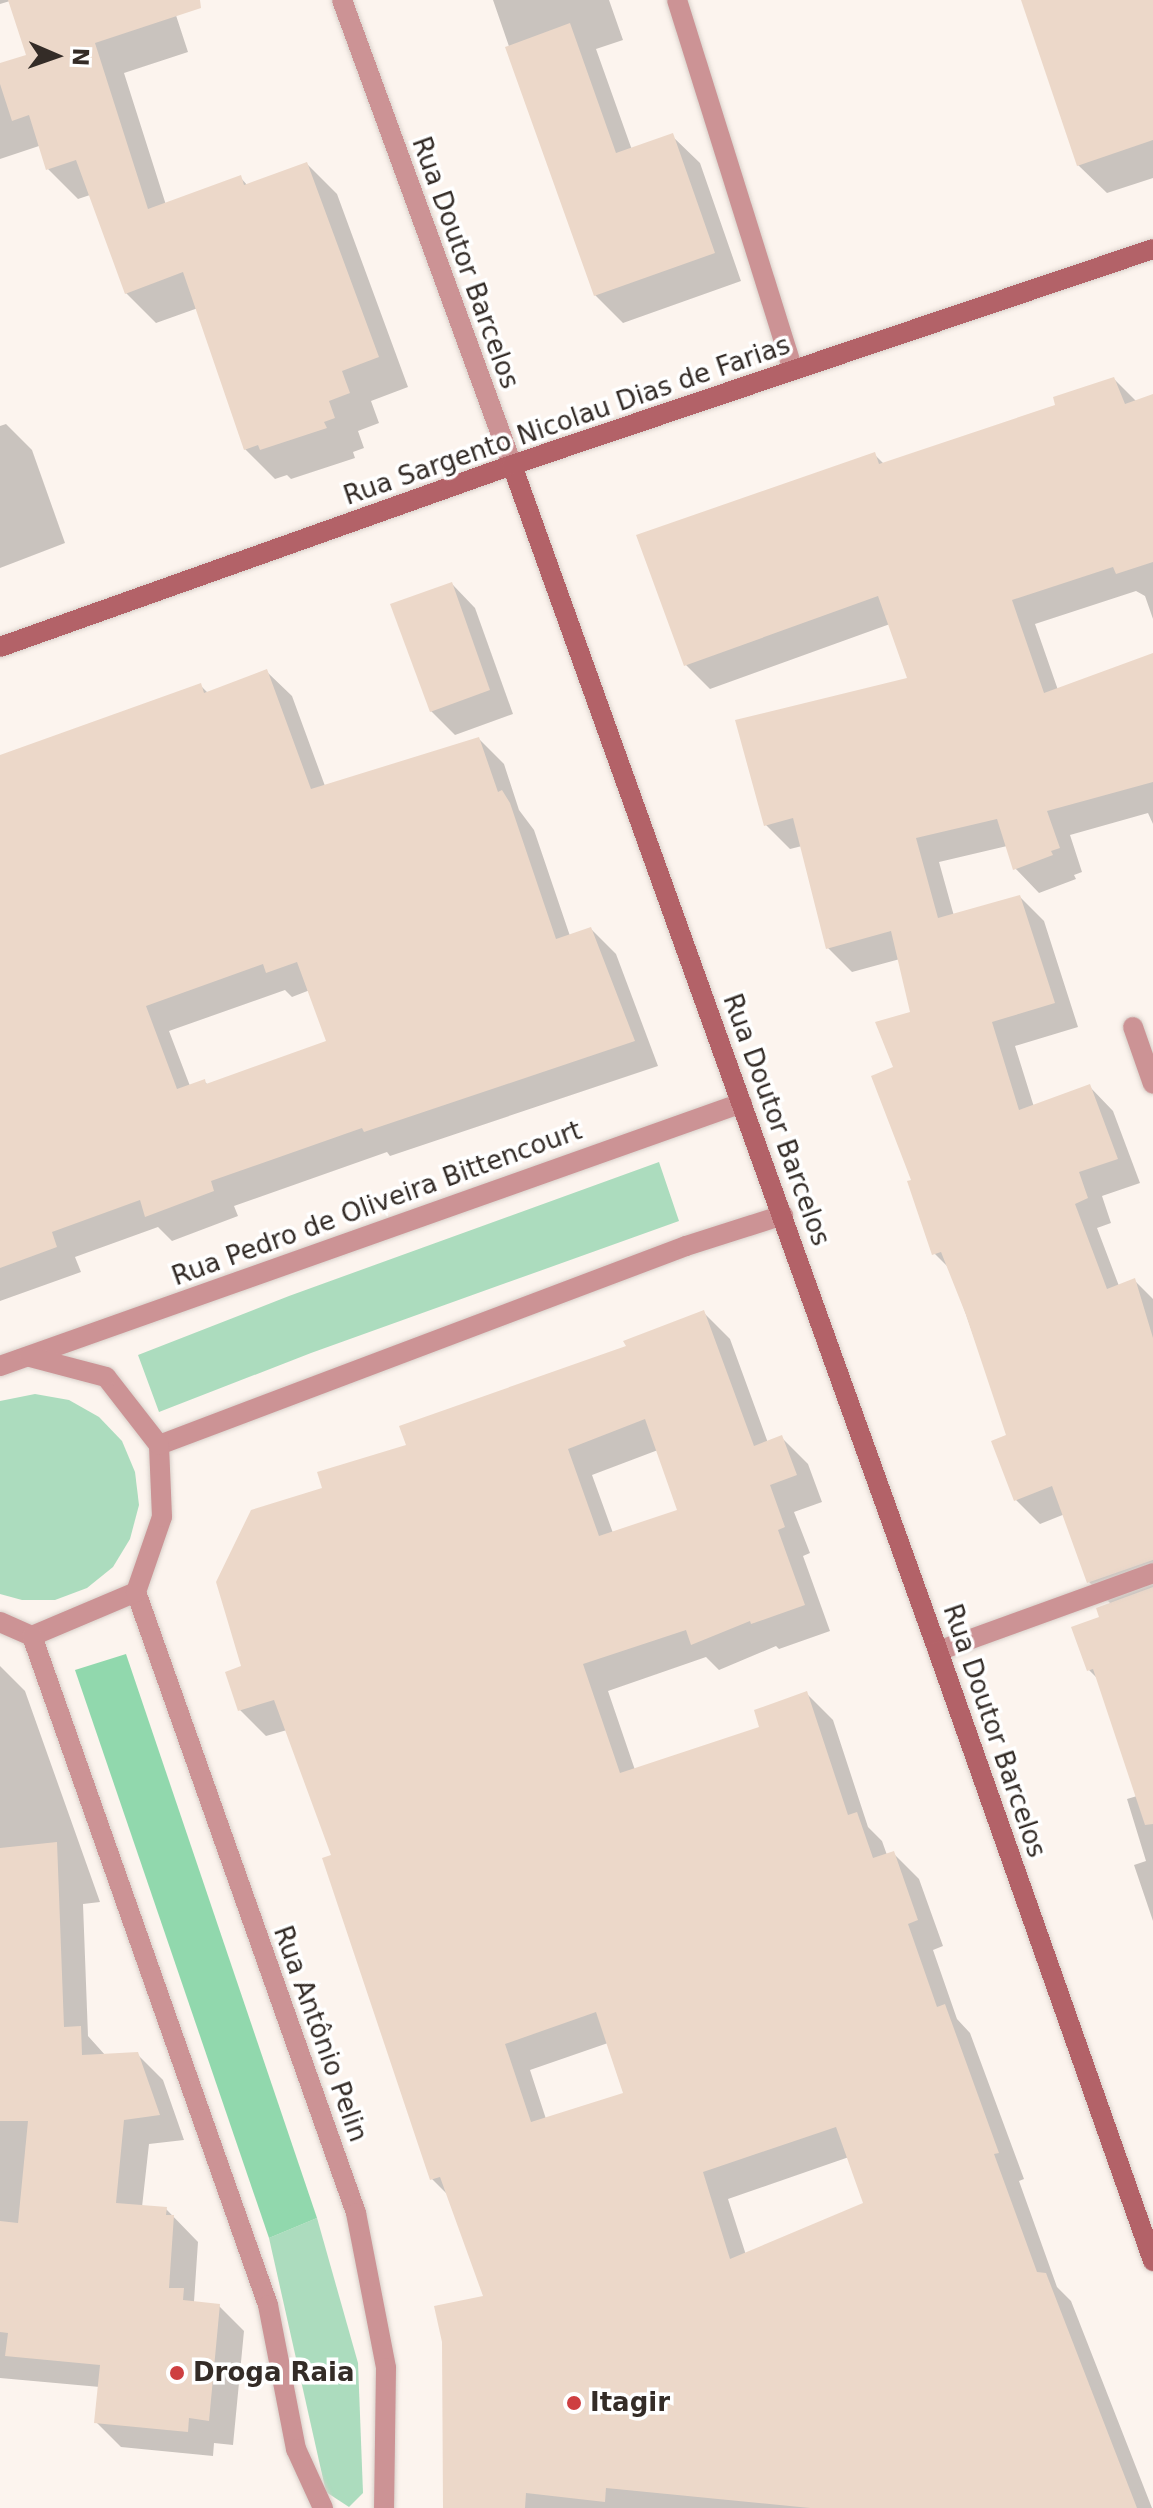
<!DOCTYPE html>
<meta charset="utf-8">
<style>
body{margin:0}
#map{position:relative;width:1153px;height:2508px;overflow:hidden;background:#fcf4ee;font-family:"DejaVu Sans",sans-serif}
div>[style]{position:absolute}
.green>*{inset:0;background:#acdcbe}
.forest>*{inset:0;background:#91d8ad}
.shadow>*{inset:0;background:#0003}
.building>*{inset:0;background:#ecd8c9}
.roads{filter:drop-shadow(0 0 2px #d8d0ca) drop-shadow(0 0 2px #d8d0ca)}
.lane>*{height:20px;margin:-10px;padding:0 10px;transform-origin:10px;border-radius:10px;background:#cc9395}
.street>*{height:20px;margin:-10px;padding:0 10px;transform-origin:10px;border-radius:10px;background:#cc9395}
.secondary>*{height:20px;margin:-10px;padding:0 10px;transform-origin:10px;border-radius:10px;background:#b36268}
.dots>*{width:22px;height:22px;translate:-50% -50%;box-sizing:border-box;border:4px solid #fff;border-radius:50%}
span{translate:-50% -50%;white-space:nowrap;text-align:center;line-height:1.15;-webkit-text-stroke:7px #fff;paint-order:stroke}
.street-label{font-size:26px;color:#342c27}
.poi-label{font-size:26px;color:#342c27;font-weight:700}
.left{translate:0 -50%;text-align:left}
.north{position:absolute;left:16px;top:16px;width:80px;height:80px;-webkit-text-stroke:6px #fff;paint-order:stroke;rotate:92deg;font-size:22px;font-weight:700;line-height:32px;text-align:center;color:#342c27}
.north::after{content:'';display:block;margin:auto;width:28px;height:36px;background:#342c27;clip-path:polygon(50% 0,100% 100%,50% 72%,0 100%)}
</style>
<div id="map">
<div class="green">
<i style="clip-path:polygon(659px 1162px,679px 1221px,311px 1353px,159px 1412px,138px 1355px,289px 1296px)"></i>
<i style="clip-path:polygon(35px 1394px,69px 1400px,99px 1417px,122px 1441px,135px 1472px,139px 1505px,130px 1539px,113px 1567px,87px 1588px,55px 1600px,22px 1600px,0 1594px,0 1401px)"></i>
<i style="clip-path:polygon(317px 2218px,358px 2363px,363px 2493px,349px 2507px,326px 2492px,269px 2238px)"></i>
</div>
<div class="forest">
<i style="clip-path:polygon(126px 1654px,317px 2218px,269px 2238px,75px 1670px)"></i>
</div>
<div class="shadow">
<i style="clip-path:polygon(0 0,171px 0,188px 52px,124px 73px,166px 205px,240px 177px,248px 186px,307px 164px,337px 194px,408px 387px,371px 401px,379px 423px,358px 431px,364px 448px,353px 452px,355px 458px,291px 479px,287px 475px,275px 479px,245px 449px,198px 308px,156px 323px,126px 293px,90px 195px,78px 199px,48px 169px,39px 146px,0 159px,0 65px,29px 56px,10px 1px,0 4px)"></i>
<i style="clip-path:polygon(493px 0,609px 0,623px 40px,596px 49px,632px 150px,672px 136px,700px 163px,741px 281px,623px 323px,595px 295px)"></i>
<i style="clip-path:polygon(1022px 0,1153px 0,1153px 178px,1107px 193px,1078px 165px)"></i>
<i style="clip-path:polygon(1114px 379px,1137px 402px,1153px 396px,1153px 619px,1145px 596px,1136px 591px,1035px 624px,1058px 690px,1153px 655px,1153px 824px,1148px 813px,1070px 835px,1082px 872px,1074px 875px,1076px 879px,1039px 893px,1015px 868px,1007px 846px,939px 862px,954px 916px,1020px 897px,1044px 921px,1078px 1027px,1015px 1046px,1034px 1107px,1089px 1086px,1113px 1111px,1140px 1183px,1102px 1196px,1111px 1223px,1097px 1228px,1119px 1286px,1134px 1280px,1153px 1299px,1153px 1921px,1134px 1865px,1146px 1861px,1127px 1799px,1137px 1796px,1099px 1680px,1089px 1670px,1102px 1618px,1111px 1604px,1089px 1582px,1065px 1514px,1040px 1524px,1016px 1500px,1009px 1436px,950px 1269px,934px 1253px,913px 1181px,896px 1069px,913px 1013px,900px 959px,852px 972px,828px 948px,802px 846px,790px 849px,766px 825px,910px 680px,890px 624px,710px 689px,686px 665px,874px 454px,884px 464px,1058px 406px)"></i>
<i style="clip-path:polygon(6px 424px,32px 450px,65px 543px,0 568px,0 426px)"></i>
<i style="clip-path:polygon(452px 584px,475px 608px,513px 714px,455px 735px,431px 711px)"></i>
<i style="clip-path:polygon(evenodd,267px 672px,292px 696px,325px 786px,479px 739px,504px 764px,519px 810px,534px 830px,570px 936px,591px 929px,616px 954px,658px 1066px,390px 1156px,387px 1152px,234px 1206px,238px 1216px,172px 1241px,158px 1227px,75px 1257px,81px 1272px,0 1301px,0 758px,200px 685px,209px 694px,267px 672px,285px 990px,292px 997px,310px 990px,329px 1042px,208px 1085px,204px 1081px,190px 1086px,169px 1031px,285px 990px)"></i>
<i style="clip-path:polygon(evenodd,704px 1313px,730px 1339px,768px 1443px,782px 1438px,808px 1464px,822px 1502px,794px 1512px,810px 1553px,803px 1556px,830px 1631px,779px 1649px,776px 1646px,719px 1670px,706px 1657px,608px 1691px,635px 1770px,762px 1728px,807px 1694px,833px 1720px,868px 1827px,882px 1841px,887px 1855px,893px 1853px,919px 1879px,943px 1946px,933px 1950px,957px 2019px,970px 2033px,1024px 2179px,1019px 2181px,1057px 2287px,1071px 2301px,1152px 2508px,446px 2508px,486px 2297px,450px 2197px,432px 2179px,333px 1857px,287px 1730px,266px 1736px,240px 1710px,244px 1667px,324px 1489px,408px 1446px,704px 1313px,658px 1450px,680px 1511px,613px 1533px,592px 1475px,658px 1450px,704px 1313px,608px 2043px,626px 2094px,546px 2119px,530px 2070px,608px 2043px,704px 1313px,849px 2157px,865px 2204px,746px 2255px,728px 2199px,849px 2157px)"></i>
<i style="clip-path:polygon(0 1666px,25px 1691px,100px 1902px,83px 1904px,88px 2036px,106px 2056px,138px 2055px,163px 2080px,184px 2140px,149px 2144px,142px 2207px,166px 2209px,198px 2242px,194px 2302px,219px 2306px,244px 2331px,233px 2445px,214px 2443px,213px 2456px,121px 2447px,96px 2422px,100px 2387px,0 2378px)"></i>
</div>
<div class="building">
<i style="clip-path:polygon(8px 0,200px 0,201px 8px,95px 43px,148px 209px,241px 175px,244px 185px,307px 162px,379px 357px,342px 371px,350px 393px,329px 401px,335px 418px,324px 422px,327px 428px,260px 450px,258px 445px,244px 450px,183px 272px,125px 294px,76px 160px,46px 170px,29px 115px,12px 121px,0 84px,0 63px,26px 55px)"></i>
<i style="clip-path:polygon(1021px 0,1153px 0,1153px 140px,1077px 166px)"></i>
<i style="clip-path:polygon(570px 23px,616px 153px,673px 133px,715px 253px,594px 296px,505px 47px)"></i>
<i style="clip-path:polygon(1114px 377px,1125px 404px,1153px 394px,1153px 562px,1116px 574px,1113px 567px,1012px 600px,1044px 693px,1153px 653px,1153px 782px,1047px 811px,1060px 848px,1051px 851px,1053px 855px,1013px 870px,997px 819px,916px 838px,938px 918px,1020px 895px,1055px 1003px,992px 1022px,1019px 1110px,1090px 1084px,1118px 1159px,1079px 1172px,1088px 1198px,1075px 1204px,1107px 1289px,1135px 1278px,1153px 1338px,1153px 1560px,1087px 1583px,1052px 1486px,1014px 1501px,991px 1441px,1006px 1435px,966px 1315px,941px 1252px,932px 1255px,907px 1181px,911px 1180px,871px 1076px,893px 1067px,875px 1022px,910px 1012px,891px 931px,826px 949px,793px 818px,764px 826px,735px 720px,907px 678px,878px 596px,684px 666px,636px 535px,875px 452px,879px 464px,1055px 405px,1053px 397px)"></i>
<i style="clip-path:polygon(452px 582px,490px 690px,430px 712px,390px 604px)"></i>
<i style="clip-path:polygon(evenodd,267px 669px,311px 789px,479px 737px,498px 792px,502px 790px,510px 803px,556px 939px,591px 927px,635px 1041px,364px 1132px,362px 1128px,211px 1181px,214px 1191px,145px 1217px,140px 1200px,52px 1232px,57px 1247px,0 1268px,0 755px,201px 683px,204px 693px,267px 669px,297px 962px,326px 1041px,206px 1084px,205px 1079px,177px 1089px,146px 1006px,263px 964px,266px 973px,297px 962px)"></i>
<i style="clip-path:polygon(evenodd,704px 1310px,754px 1446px,782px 1435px,797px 1475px,770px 1485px,785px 1527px,778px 1530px,805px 1605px,751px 1624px,750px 1621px,691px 1645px,686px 1630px,583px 1664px,620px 1773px,759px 1727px,754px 1710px,807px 1691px,848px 1815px,857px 1812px,873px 1858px,894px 1851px,918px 1920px,908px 1924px,937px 2007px,945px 2004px,999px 2153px,994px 2154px,1037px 2272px,1046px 2273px,1137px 2508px,810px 2508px,606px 2488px,605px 2502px,526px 2493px,525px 2508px,443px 2508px,442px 2342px,434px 2306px,483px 2296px,440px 2177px,430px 2180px,322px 1858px,331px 1855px,274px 1700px,238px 1711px,225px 1672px,241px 1666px,216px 1582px,251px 1510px,322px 1488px,317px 1472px,406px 1445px,399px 1426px,626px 1346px,623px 1341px,704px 1310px,645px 1419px,677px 1510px,599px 1536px,568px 1449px,645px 1419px,704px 1310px,596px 2012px,623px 2093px,531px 2122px,505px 2044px,596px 2012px,704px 1310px,836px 2127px,863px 2203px,730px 2259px,703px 2172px,836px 2127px)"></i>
<i style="clip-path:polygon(1153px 1587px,1153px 1824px,1145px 1825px,1093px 1669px,1087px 1671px,1071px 1627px,1099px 1617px,1096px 1608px)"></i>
<i style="clip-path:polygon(57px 1842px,64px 2027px,81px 2026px,82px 2055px,138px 2052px,160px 2115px,124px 2120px,116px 2203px,167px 2207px,166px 2215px,174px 2215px,169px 2288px,184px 2288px,183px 2300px,220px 2304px,209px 2421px,189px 2418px,188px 2432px,94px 2423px,100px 2365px,5px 2356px,8px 2333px,0 2332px,0 2221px,18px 2223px,28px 2121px,0 2121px,0 1848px)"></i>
</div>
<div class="roads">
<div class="lane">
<i style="left:938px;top:1651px;width:229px;rotate:-19.9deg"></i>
</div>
<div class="street">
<i style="left:342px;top:0;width:495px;rotate:69.9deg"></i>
<i style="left:677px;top:0;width:388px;rotate:72.6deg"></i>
<i style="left:1133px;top:1027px;width:60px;rotate:70.7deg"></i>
<i style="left:0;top:1366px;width:787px;rotate:-19.52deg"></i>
<i style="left:159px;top:1445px;width:563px;rotate:-20.69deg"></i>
<i style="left:686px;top:1246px;width:102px;rotate:-17.7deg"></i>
<i style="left:136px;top:1592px;width:659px;rotate:70.49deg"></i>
<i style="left:356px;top:2213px;width:158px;rotate:79deg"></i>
<i style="left:386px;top:2368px;width:140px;rotate:90.8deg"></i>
<i style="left:0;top:1622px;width:35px;rotate:24deg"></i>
<i style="left:32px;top:1636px;width:113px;rotate:-22.9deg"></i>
<i style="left:136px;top:1592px;width:79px;rotate:-70.9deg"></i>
<i style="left:162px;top:1517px;width:72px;rotate:-92.4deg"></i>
<i style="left:159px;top:1445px;width:86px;rotate:-127.9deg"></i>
<i style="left:106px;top:1377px;width:79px;rotate:-165.3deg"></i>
<i style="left:32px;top:1636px;width:709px;rotate:70.57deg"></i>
<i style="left:268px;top:2305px;width:147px;rotate:79deg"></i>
<i style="left:296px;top:2449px;width:65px;rotate:65.4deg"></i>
</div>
<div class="secondary">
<i style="left:512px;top:465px;width:1260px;rotate:70.24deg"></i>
<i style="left:938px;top:1651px;width:647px;rotate:70.58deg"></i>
<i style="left:0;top:647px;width:543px;rotate:-19.57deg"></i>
<i style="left:512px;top:465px;width:676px;rotate:-18.62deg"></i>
</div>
</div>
<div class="dots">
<i style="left:177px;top:2373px;background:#ce3f41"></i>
<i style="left:574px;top:2403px;background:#ce3f41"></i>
</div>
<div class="street-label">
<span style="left:465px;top:263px;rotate:70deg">Rua Doutor Barcelos</span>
<span style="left:567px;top:421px;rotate:-19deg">Rua Sargento Nicolau Dias de Farias</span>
<span style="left:776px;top:1120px;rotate:70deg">Rua Doutor Barcelos</span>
<span style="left:377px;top:1204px;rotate:-20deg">Rua Pedro de Oliveira Bittencourt</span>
<span style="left:994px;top:1731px;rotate:71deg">Rua Doutor Barcelos</span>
<span style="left:320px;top:2034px;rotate:70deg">Rua Antônio Pelin</span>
</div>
<div class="poi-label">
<span class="left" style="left:193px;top:2373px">Droga Raia</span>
<span class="left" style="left:590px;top:2403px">Itagir</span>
</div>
<div class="north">N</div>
</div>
